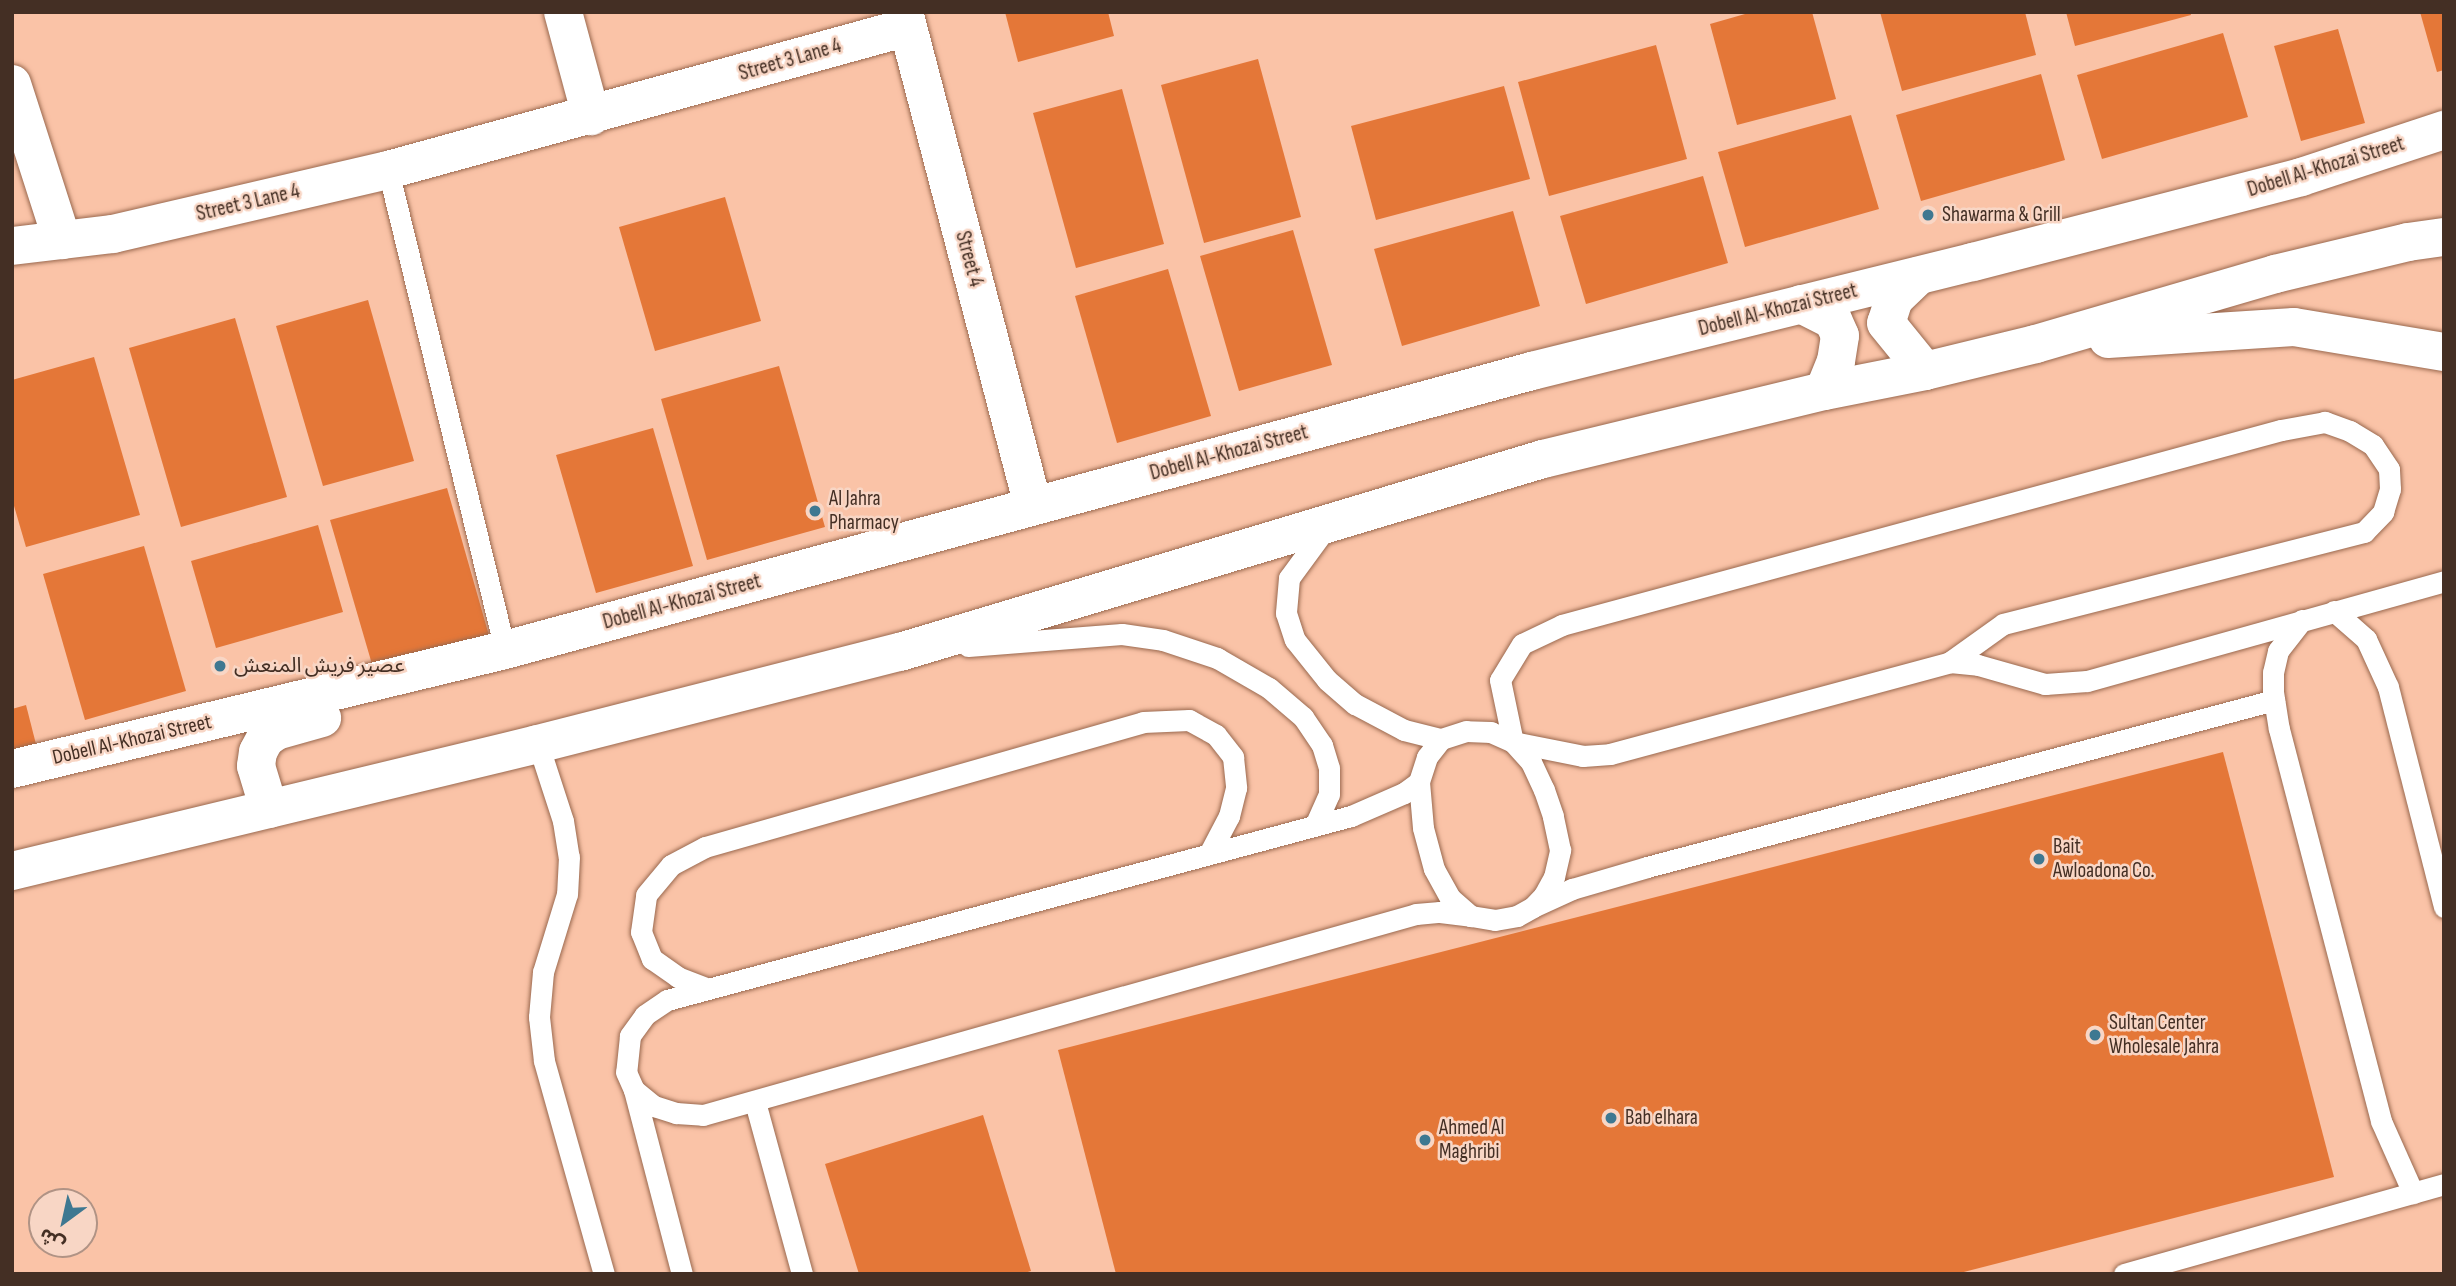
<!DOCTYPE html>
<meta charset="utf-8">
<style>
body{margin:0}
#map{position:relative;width:2456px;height:1286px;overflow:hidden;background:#fac3a7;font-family:"Sofia Sans Condensed","Noto Sans Arabic",sans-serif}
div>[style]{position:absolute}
.building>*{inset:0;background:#e47738}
.roads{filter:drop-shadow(0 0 2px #9a694f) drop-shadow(0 0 2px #9a694f)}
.lane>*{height:21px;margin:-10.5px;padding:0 10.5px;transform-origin:10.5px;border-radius:10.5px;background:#fff}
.street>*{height:38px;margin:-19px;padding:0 19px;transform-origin:19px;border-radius:19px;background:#fff}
.secondary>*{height:38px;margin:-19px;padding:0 19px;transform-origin:19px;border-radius:19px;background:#fff}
.dots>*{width:19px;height:19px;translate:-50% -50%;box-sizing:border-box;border:4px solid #f8d6c5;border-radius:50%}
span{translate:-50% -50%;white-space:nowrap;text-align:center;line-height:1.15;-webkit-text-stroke:5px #f8d6c5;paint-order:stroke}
.street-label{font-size:21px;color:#442f24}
.poi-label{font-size:21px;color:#442f24}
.left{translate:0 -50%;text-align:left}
.frame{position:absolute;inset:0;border:14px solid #442f24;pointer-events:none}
.north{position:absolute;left:28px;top:1188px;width:70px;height:70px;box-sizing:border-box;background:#f8d6c5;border:2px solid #b09385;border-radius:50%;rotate:213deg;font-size:19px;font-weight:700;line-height:28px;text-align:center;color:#442f24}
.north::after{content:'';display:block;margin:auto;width:24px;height:32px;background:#3e7891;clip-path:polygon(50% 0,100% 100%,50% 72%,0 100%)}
</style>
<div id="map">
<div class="building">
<i style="clip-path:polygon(1005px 12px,1108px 12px,1114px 36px,1018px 62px)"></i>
<i style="clip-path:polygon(1752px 12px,1812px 12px,1836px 99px,1737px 125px,1710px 24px)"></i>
<i style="clip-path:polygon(1880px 12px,2025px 12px,2036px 55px,1902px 91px)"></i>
<i style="clip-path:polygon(2066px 12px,2190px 12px,2191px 15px,2075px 46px)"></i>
<i style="clip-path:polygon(2420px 12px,2444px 12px,2444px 70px,2437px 72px)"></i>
<i style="clip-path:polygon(2338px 29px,2365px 123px,2301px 141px,2274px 46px)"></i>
<i style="clip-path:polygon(2223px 33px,2248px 117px,2102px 159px,2077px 75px)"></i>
<i style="clip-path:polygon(1656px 45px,1687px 159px,1549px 196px,1518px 82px)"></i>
<i style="clip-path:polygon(1258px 59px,1301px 217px,1204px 243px,1161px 85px)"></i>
<i style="clip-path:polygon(2041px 74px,2065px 160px,1921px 201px,1896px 115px)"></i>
<i style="clip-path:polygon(1504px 86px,1530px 179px,1376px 220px,1351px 126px)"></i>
<i style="clip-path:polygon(1122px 89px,1164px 244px,1076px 268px,1033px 113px)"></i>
<i style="clip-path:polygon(1851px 115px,1879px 209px,1745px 247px,1718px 152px)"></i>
<i style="clip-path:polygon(1703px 176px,1728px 263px,1586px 304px,1560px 216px)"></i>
<i style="clip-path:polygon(725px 197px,761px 321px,655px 351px,619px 227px)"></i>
<i style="clip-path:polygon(1513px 211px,1540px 306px,1402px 346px,1374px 249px)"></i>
<i style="clip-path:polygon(1293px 230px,1332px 365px,1239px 391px,1200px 256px)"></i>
<i style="clip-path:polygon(1168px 269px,1211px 416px,1117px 443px,1075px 296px)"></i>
<i style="clip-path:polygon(368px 300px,414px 461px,323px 486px,276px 326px)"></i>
<i style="clip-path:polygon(235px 318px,287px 497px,181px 527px,129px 348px)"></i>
<i style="clip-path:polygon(94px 357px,140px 515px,26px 547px,12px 499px,12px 380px)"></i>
<i style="clip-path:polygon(779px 366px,825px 527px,707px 560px,661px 399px)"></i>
<i style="clip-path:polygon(653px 428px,693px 566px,596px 593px,556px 455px)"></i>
<i style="clip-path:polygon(447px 488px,492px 646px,376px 678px,330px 520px)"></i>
<i style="clip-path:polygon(318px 525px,343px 612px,216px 648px,191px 561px)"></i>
<i style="clip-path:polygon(144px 546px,186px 691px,85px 720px,43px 574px)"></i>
<i style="clip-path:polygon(26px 705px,38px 752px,12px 759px,12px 709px)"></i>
<i style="clip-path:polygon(2223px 752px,2334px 1177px,1956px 1274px,1116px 1274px,1058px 1050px)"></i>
<i style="clip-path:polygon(983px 1115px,1031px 1271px,1021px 1274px,859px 1274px,825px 1164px)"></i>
</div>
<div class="roads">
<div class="lane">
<i style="left:388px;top:170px;width:494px;rotate:76.3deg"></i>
<i style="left:1325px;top:529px;width:61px;rotate:126.3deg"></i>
<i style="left:1289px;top:578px;width:35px;rotate:95deg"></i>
<i style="left:1286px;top:613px;width:28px;rotate:72deg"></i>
<i style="left:1295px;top:640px;width:51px;rotate:51.3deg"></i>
<i style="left:1327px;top:680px;width:37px;rotate:41deg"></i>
<i style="left:1355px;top:704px;width:55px;rotate:28deg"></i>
<i style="left:1404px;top:730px;width:38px;rotate:14deg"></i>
<i style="left:2334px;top:611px;width:43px;rotate:41.2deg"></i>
<i style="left:2366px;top:639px;width:53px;rotate:65.4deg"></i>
<i style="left:2388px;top:687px;width:227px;rotate:75.7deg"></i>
<i style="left:2302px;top:620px;width:39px;rotate:128deg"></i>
<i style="left:2278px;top:651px;width:22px;rotate:103deg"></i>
<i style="left:2273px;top:672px;width:20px;rotate:90deg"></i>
<i style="left:2273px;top:692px;width:37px;rotate:81deg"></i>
<i style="left:2279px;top:729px;width:405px;rotate:75.4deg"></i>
<i style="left:2381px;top:1121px;width:79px;rotate:66deg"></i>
<i style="left:968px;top:646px;width:154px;rotate:-4.5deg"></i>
<i style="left:1122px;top:634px;width:41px;rotate:8.3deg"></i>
<i style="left:1163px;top:640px;width:57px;rotate:18.4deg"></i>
<i style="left:1217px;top:658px;width:60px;rotate:30deg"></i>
<i style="left:1269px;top:688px;width:45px;rotate:40.5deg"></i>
<i style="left:1303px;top:717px;width:34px;rotate:56deg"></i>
<i style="left:1322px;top:745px;width:24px;rotate:73deg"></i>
<i style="left:1329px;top:768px;width:26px;rotate:90deg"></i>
<i style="left:1329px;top:794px;width:34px;rotate:114deg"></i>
<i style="left:1950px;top:662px;width:65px;rotate:-35.6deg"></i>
<i style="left:2003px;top:624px;width:373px;rotate:-14.3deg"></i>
<i style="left:2364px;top:532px;width:28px;rotate:-46deg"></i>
<i style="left:2383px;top:512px;width:24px;rotate:-73deg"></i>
<i style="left:2390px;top:489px;width:20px;rotate:-93deg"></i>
<i style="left:2389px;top:469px;width:29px;rotate:-124deg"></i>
<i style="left:2373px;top:445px;width:27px;rotate:-149deg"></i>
<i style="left:2350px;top:431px;width:27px;rotate:-160deg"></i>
<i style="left:2325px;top:422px;width:45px;rotate:169.7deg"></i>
<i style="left:2281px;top:430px;width:745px;rotate:164.83deg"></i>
<i style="left:1562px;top:625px;width:44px;rotate:154.6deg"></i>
<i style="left:1522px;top:644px;width:42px;rotate:121.4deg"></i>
<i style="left:1500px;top:680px;width:63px;rotate:78.2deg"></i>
<i style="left:1513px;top:742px;width:71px;rotate:11.3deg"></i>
<i style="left:1583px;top:756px;width:27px;rotate:-4deg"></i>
<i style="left:1610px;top:754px;width:352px;rotate:-15.1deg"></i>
<i style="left:1950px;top:662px;width:28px;rotate:6deg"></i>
<i style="left:1978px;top:665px;width:70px;rotate:15.8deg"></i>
<i style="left:2045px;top:684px;width:42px;rotate:-4.1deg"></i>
<i style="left:2087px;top:681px;width:371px;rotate:-15.6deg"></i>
<i style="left:538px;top:744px;width:81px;rotate:72deg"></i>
<i style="left:563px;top:821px;width:36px;rotate:81deg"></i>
<i style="left:569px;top:857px;width:37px;rotate:93deg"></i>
<i style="left:567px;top:894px;width:82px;rotate:107.1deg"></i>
<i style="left:543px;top:972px;width:45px;rotate:95.1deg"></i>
<i style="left:539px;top:1017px;width:44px;rotate:83.5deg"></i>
<i style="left:544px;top:1061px;width:221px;rotate:74.3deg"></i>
<i style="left:1419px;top:782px;width:46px;rotate:85deg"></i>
<i style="left:1423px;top:828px;width:42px;rotate:75deg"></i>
<i style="left:1434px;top:869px;width:33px;rotate:61deg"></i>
<i style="left:1450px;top:898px;width:28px;rotate:41deg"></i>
<i style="left:1471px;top:916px;width:24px;rotate:9deg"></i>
<i style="left:1495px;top:920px;width:22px;rotate:-10deg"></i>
<i style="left:1517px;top:916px;width:18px;rotate:-29deg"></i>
<i style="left:1533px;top:907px;width:16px;rotate:-47deg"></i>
<i style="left:1544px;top:895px;width:21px;rotate:-61deg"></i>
<i style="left:1554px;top:877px;width:28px;rotate:-77deg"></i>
<i style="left:1560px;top:850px;width:35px;rotate:-102deg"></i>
<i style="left:1553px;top:816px;width:28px;rotate:-109deg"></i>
<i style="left:1544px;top:790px;width:31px;rotate:-115deg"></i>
<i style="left:1531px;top:762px;width:27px;rotate:-132deg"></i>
<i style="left:1513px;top:742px;width:24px;rotate:-156deg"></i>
<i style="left:1491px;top:732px;width:25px;rotate:-178deg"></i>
<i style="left:1466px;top:731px;width:26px;rotate:162deg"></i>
<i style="left:1441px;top:739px;width:23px;rotate:128deg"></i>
<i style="left:1427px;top:757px;width:26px;rotate:108deg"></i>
<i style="left:1419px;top:782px;width:19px;rotate:144deg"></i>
<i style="left:1404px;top:793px;width:58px;rotate:156.5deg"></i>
<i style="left:1351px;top:816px;width:708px;rotate:164.94deg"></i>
<i style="left:667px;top:1000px;width:27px;rotate:146deg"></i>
<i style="left:645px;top:1015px;width:26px;rotate:126deg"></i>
<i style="left:630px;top:1036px;width:36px;rotate:96deg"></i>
<i style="left:626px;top:1072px;width:20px;rotate:66deg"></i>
<i style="left:634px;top:1090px;width:26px;rotate:39deg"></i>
<i style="left:654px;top:1106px;width:23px;rotate:18deg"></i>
<i style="left:676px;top:1113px;width:27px;rotate:4deg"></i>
<i style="left:703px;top:1115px;width:741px;rotate:-15.74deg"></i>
<i style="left:1416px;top:914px;width:24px;rotate:-5deg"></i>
<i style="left:1440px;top:912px;width:31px;rotate:7deg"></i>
<i style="left:1535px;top:906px;width:41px;rotate:-24.7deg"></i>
<i style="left:1572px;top:889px;width:78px;rotate:-16.3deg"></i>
<i style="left:1647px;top:867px;width:649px;rotate:-14.91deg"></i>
<i style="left:706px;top:988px;width:30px;rotate:-159deg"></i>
<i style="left:678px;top:977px;width:32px;rotate:-145deg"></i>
<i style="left:652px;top:959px;width:29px;rotate:-112deg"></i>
<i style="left:641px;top:932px;width:37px;rotate:-82deg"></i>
<i style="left:646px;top:895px;width:39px;rotate:-50deg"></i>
<i style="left:671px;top:865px;width:38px;rotate:-28deg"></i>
<i style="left:705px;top:847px;width:455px;rotate:-15.9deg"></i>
<i style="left:1143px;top:722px;width:46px;rotate:-2.5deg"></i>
<i style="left:1189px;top:720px;width:31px;rotate:29deg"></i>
<i style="left:1216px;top:735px;width:28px;rotate:52deg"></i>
<i style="left:1233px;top:757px;width:31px;rotate:84deg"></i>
<i style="left:1236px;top:788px;width:29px;rotate:104deg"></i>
<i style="left:1229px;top:816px;width:43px;rotate:117.8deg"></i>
<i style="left:634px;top:1090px;width:190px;rotate:75.4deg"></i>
<i style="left:755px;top:1102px;width:178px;rotate:74.7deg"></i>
<i style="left:2124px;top:1274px;width:332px;rotate:-15.7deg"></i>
</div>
<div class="street">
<i style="left:563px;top:12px;width:108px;rotate:74.9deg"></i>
<i style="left:904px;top:12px;width:511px;rotate:75.36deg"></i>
<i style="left:12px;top:84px;width:164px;rotate:72.2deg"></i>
<i style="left:12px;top:246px;width:102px;rotate:-6.8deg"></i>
<i style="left:113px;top:234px;width:282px;rotate:-13.1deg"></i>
<i style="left:388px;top:170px;width:539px;rotate:-15.38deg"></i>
</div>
<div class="secondary">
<i style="left:1918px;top:276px;width:33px;rotate:136deg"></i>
<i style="left:1894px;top:299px;width:25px;rotate:108deg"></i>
<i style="left:1886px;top:323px;width:62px;rotate:50.9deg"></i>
<i style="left:1801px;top:304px;width:36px;rotate:27deg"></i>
<i style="left:1833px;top:320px;width:17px;rotate:66deg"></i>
<i style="left:1840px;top:336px;width:25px;rotate:99deg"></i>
<i style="left:1836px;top:361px;width:32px;rotate:112deg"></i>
<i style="left:2108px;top:339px;width:186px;rotate:-3.7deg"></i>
<i style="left:2294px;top:327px;width:152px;rotate:9.5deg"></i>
<i style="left:12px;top:769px;width:507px;rotate:-13.57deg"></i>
<i style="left:505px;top:650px;width:1064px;rotate:-15.2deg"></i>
<i style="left:1532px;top:371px;width:454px;rotate:-13.9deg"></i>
<i style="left:1973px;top:262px;width:339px;rotate:-14.5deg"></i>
<i style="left:2301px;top:177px;width:151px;rotate:-18.2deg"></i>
<i style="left:269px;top:809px;width:45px;rotate:-106.8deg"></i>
<i style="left:256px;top:766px;width:14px;rotate:-82deg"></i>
<i style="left:258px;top:752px;width:15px;rotate:-62deg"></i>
<i style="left:265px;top:739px;width:14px;rotate:-36deg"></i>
<i style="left:276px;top:731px;width:48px;rotate:-15.8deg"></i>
<i style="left:12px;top:871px;width:541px;rotate:-13.57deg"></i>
<i style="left:538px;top:744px;width:374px;rotate:-14.3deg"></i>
<i style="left:900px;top:652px;width:671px;rotate:-16.71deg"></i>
<i style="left:1543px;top:459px;width:289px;rotate:-13.6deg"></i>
<i style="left:1824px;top:391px;width:103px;rotate:-11.2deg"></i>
<i style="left:1925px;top:371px;width:114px;rotate:-13.7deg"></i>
<i style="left:2036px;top:344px;width:249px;rotate:-16.3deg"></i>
<i style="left:2275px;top:274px;width:137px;rotate:-13.5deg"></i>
<i style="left:2408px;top:242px;width:36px;rotate:-8deg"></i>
</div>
</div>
<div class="dots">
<i style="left:1928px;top:215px;background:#3e7891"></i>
<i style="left:815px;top:511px;background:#3e7891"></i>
<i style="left:220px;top:666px;background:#3e7891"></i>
<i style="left:2039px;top:859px;background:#3e7891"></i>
<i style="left:2095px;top:1035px;background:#3e7891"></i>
<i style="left:1611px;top:1118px;background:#3e7891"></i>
<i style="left:1425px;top:1140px;background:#3e7891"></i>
</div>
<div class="street-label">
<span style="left:790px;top:60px;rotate:-16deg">Street 3 Lane 4</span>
<span style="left:2326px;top:167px;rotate:-17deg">Dobell Al-Khozai Street</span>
<span style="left:248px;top:203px;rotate:-13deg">Street 3 Lane 4</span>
<span style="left:969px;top:259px;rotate:75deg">Street 4</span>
<span style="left:1778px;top:310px;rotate:-14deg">Dobell Al-Khozai Street</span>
<span style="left:1229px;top:453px;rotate:-15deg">Dobell Al-Khozai Street</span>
<span style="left:682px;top:602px;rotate:-15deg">Dobell Al-Khozai Street</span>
<span style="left:132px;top:740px;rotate:-13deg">Dobell Al-Khozai Street</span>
</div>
<div class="poi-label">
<span class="left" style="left:1942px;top:215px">Shawarma &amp; Grill</span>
<span class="left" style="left:829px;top:511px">Al Jahra<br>Pharmacy</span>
<span class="left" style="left:234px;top:666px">عصير فريش المنعش</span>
<span class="left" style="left:2053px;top:859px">Bait<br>Awloadona Co.</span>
<span class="left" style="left:2109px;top:1035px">Sultan Center<br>Wholesale Jahra</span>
<span class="left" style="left:1625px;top:1118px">Bab elhara</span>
<span class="left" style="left:1439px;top:1140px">Ahmed Al<br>Maghribi</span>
</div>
<div class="frame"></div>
<div class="north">ش</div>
</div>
